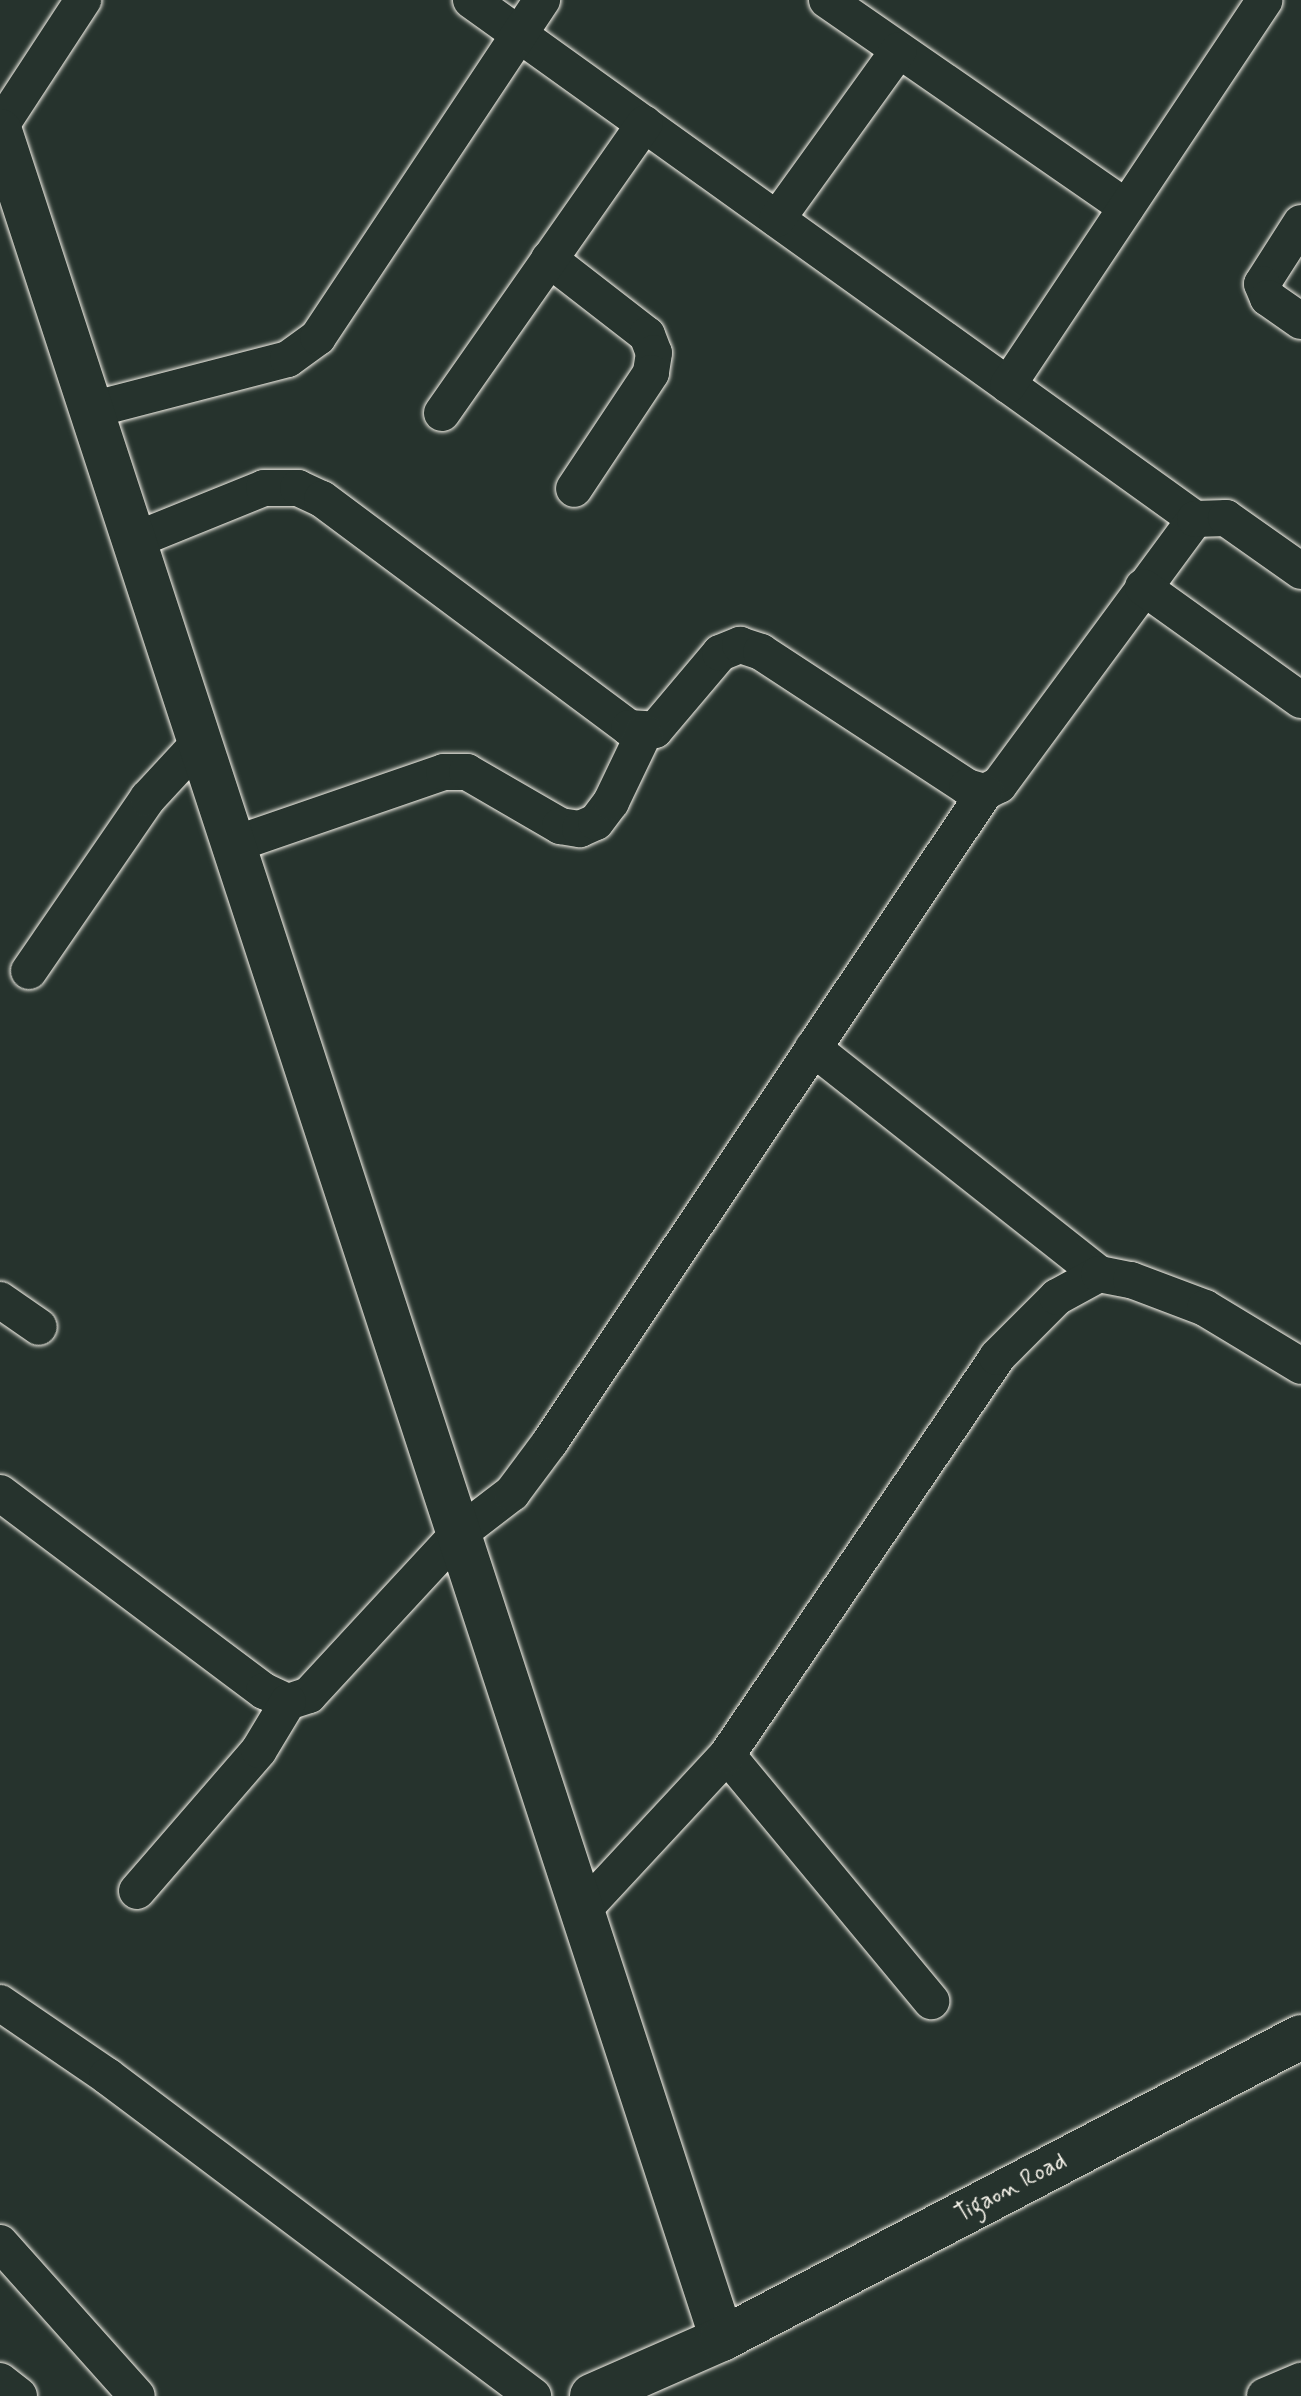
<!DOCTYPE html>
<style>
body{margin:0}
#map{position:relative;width:1301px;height:2396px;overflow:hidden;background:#26332d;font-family:Mynerve,sans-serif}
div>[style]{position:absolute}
.roads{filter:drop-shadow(0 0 2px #f4f1e8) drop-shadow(0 0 2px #f4f1e8)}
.minor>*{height:36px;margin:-18px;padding:0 18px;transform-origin:18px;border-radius:18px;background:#26332d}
.tertiary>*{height:44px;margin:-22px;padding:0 22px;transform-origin:22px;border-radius:22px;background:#26332d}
span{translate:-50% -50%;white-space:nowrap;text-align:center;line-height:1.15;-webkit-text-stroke:6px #26332d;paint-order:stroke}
.street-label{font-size:24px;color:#f4f1e8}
</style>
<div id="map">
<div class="roads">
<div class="minor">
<i style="left:471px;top:0;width:891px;rotate:35.63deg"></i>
<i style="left:827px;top:0;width:364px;rotate:34.7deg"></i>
<i style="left:0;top:127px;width:152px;rotate:-56.8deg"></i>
<i style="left:777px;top:219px;width:208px;rotate:-54.2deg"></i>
<i style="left:1301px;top:223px;width:72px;rotate:122.6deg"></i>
<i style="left:1262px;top:284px;width:15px;rotate:67deg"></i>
<i style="left:1268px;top:298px;width:40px;rotate:34.9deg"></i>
<i style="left:549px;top:259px;width:124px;rotate:37.8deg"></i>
<i style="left:647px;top:335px;width:19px;rotate:69deg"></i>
<i style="left:654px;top:353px;width:20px;rotate:99deg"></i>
<i style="left:651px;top:373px;width:139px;rotate:123.6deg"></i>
<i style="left:1008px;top:385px;width:462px;rotate:-56.3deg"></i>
<i style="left:91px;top:410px;width:203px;rotate:-14.5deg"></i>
<i style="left:288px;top:359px;width:37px;rotate:-36deg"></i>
<i style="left:318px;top:337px;width:405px;rotate:-56.4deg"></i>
<i style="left:442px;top:413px;width:353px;rotate:-55deg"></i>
<i style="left:133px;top:541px;width:141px;rotate:-22deg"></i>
<i style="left:264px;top:488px;width:34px"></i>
<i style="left:298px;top:488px;width:26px;rotate:25deg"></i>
<i style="left:322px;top:499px;width:383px;rotate:36.7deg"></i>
<i style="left:629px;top:728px;width:26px;rotate:4deg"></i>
<i style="left:655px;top:730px;width:101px;rotate:-49.8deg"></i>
<i style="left:720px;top:653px;width:22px;rotate:-22deg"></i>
<i style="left:740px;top:645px;width:22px;rotate:18deg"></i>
<i style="left:761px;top:652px;width:246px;rotate:33.2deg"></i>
<i style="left:967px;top:787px;width:19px;rotate:16deg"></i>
<i style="left:985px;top:792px;width:16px;rotate:-27deg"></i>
<i style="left:999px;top:785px;width:330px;rotate:-53.6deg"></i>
<i style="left:1195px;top:519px;width:31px;rotate:-2deg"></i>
<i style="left:1226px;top:518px;width:92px;rotate:35.2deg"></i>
<i style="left:1143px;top:587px;width:194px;rotate:35.6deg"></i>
<i style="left:232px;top:845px;width:224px;rotate:-19deg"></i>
<i style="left:444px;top:772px;width:23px"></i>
<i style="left:467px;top:772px;width:108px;rotate:30.1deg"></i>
<i style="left:560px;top:826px;width:20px;rotate:9deg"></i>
<i style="left:580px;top:829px;width:17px;rotate:-24deg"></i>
<i style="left:596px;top:822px;width:25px;rotate:-53deg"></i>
<i style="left:611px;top:802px;width:76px;rotate:-64.4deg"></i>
<i style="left:29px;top:971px;width:210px;rotate:-55.5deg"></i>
<i style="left:148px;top:798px;width:75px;rotate:-47.2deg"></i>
<i style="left:813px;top:1048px;width:365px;rotate:38.3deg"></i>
<i style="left:0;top:1300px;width:47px;rotate:34.7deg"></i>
<i style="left:0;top:1493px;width:330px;rotate:36.9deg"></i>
<i style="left:264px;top:1691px;width:26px;rotate:25deg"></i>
<i style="left:288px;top:1702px;width:22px;rotate:-18deg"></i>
<i style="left:309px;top:1695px;width:217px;rotate:-47.2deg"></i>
<i style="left:456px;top:1536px;width:71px;rotate:-37.5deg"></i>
<i style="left:512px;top:1493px;width:64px;rotate:-53.3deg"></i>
<i style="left:550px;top:1442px;width:782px;rotate:-56.21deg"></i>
<i style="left:727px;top:1755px;width:320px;rotate:50.3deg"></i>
<i style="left:137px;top:1891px;width:186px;rotate:-49.1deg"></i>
<i style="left:259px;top:1750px;width:56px;rotate:-58.9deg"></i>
<i style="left:582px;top:1911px;width:213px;rotate:-47.1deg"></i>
<i style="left:727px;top:1755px;width:481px;rotate:-55.8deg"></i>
<i style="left:997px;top:1357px;width:85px;rotate:-45deg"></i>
<i style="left:1057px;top:1297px;width:48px;rotate:-28.7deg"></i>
<i style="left:1099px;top:1274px;width:33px;rotate:11deg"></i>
<i style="left:1131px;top:1280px;width:79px;rotate:20.7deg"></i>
<i style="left:1205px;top:1308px;width:112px;rotate:31.1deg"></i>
<i style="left:0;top:2003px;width:130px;rotate:34.3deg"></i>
<i style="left:107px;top:2076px;width:533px;rotate:36.91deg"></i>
<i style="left:0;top:2243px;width:205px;rotate:48.2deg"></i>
<i style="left:0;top:2381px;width:24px;rotate:38deg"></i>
<i style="left:1265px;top:2396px;width:39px;rotate:-23deg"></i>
</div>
<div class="tertiary">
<i style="left:0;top:131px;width:2323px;rotate:71.89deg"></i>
<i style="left:592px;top:2396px;width:142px;rotate:-23.7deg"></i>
<i style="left:722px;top:2339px;width:653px;rotate:-27.55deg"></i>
</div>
</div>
<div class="street-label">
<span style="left:1011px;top:2188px;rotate:-28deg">Tigaon Road</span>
</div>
</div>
